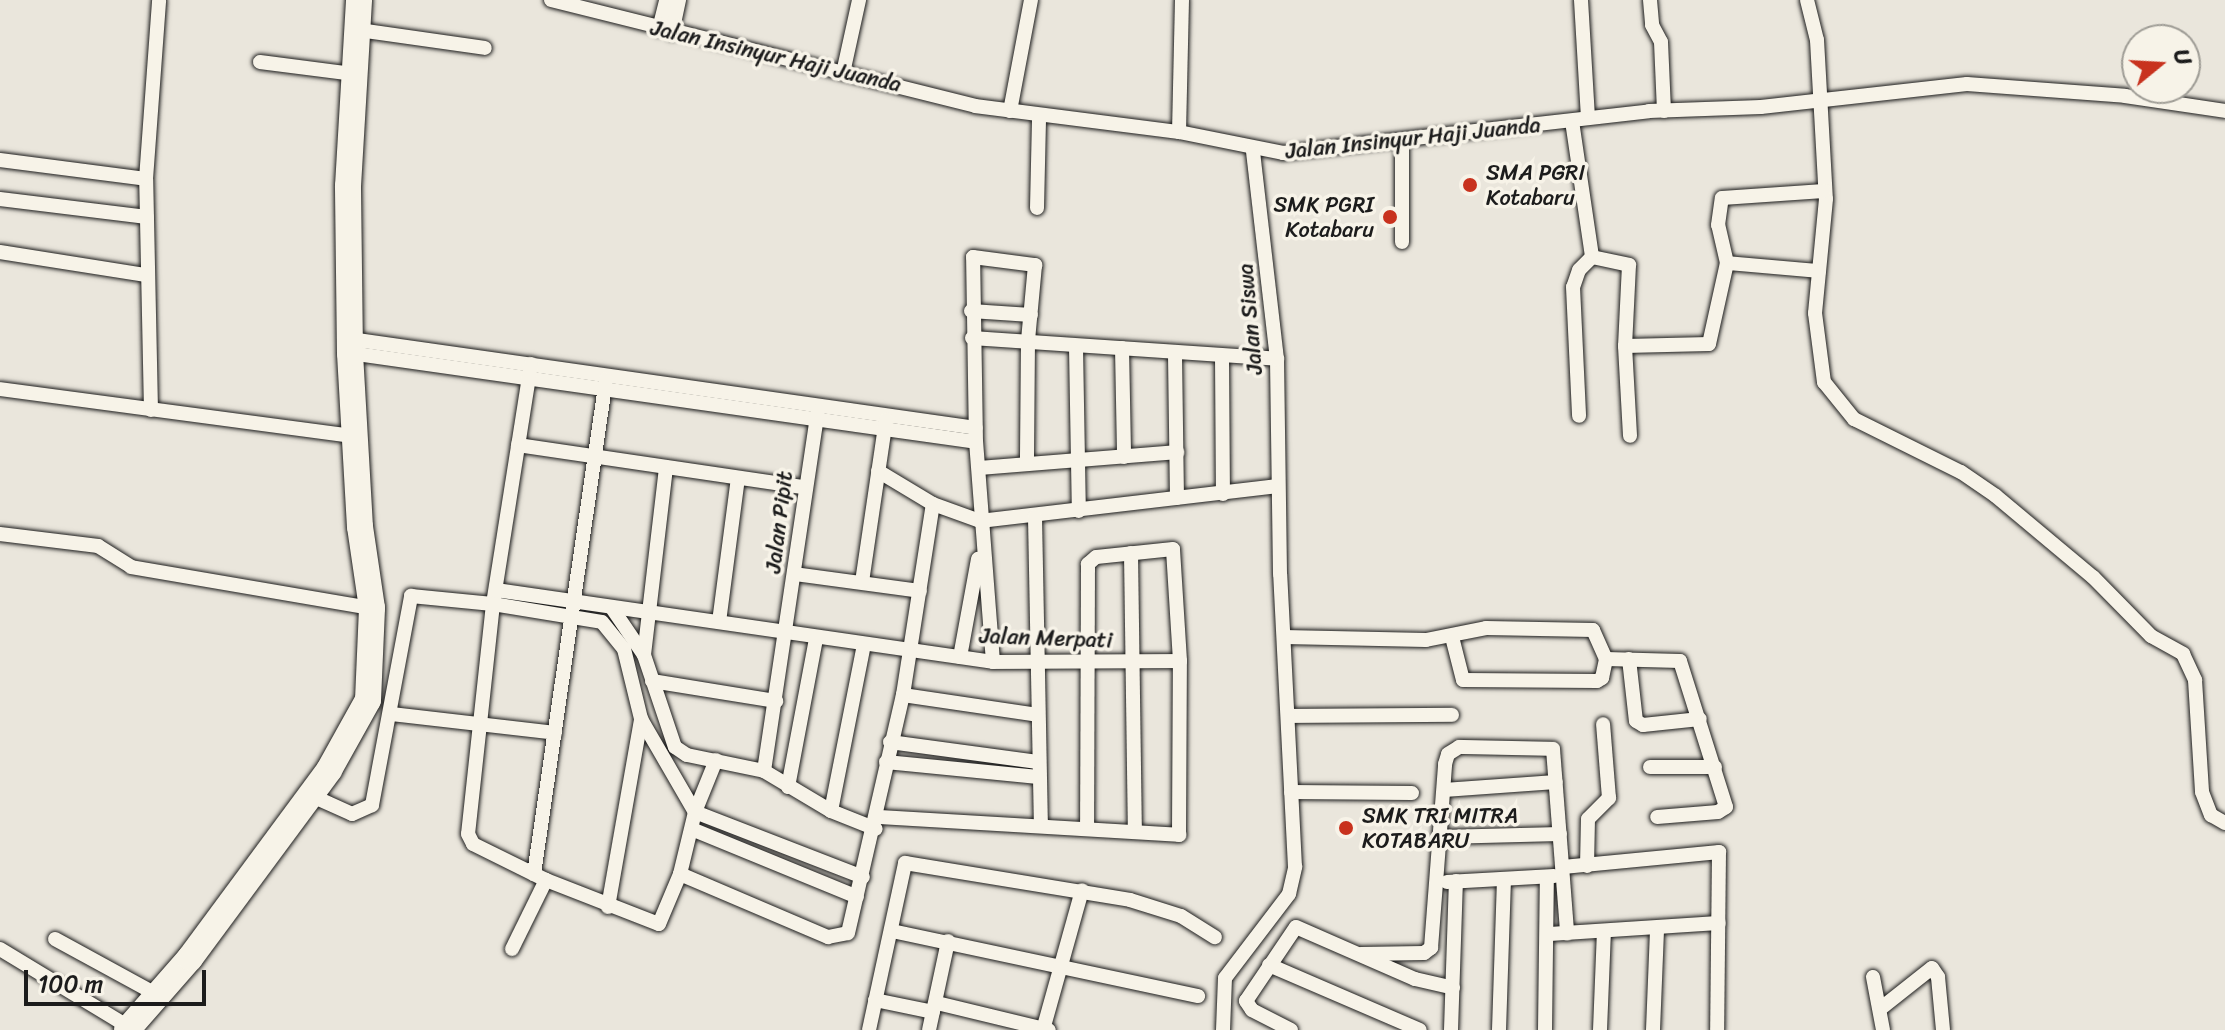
<!DOCTYPE html>
<style>
body{margin:0}
#map{position:relative;width:2225px;height:1030px;overflow:hidden;background:#eae6dc;font-family:Sriracha,sans-serif}
div>[style]{position:absolute}
.roads{filter:drop-shadow(0 0 2px #1c1c1c) drop-shadow(0 0 2px #1c1c1c)}
.street>*{height:14px;margin:-7px;padding:0 7px;transform-origin:7px;border-radius:7px;background:#f7f3e8}
.highway>*{height:26px;margin:-13px;padding:0 13px;transform-origin:13px;border-radius:13px;background:#f7f3e8}
.dots>*{width:22px;height:22px;translate:-50% -50%;box-sizing:border-box;border:4px solid #f7f3e8;border-radius:50%}
span{translate:-50% -50%;white-space:nowrap;text-align:center;line-height:1.15;-webkit-text-stroke:7px #f7f3e8;paint-order:stroke}
.street-label{font-size:22px;color:#1c1c1c}
.poi-label{font-size:22px;color:#1c1c1c}
.left{translate:0 -50%;text-align:left}
.right{translate:-100% -50%;text-align:right}
.north{position:absolute;left:2121px;top:24px;width:80px;height:80px;box-sizing:border-box;background:#f7f3e8;border:2px solid #9f9d96;border-radius:50%;rotate:72deg;font-size:22px;font-weight:700;line-height:32px;text-align:center;color:#1c1c1c}
.north::after{content:'';display:block;margin:auto;width:28px;height:36px;background:#c8321e;clip-path:polygon(50% 0,100% 100%,50% 72%,0 100%)}
.scale{position:absolute;left:24px;top:970px;width:182px;height:36px;box-sizing:border-box;border:4px solid #1c1c1c;border-top:0;padding-left:10px;font-size:24px;line-height:28px;white-space:nowrap;color:#1c1c1c;-webkit-text-stroke:6px #f7f3e8;paint-order:stroke}
</style>
<div id="map">
<div class="roads">
<div class="street">
<i style="left:551px;top:0;width:437px;rotate:14deg"></i>
<i style="left:975px;top:106px;width:206px;rotate:7.3deg"></i>
<i style="left:1179px;top:132px;width:106px;rotate:11.4deg"></i>
<i style="left:1283px;top:153px;width:368px;rotate:-6.5deg"></i>
<i style="left:1649px;top:111px;width:112px;rotate:-2deg"></i>
<i style="left:1761px;top:107px;width:207px;rotate:-6.4deg"></i>
<i style="left:1967px;top:84px;width:158px;rotate:4.3deg"></i>
<i style="left:2125px;top:96px;width:101px;rotate:8.5deg"></i>
<i style="left:1581px;top:0;width:118px;rotate:86.6deg"></i>
<i style="left:1650px;top:0;width:25px;rotate:85deg"></i>
<i style="left:1652px;top:25px;width:19px;rotate:62deg"></i>
<i style="left:1661px;top:42px;width:69px;rotate:87.5deg"></i>
<i style="left:1807px;top:0;width:41px;rotate:76deg"></i>
<i style="left:1817px;top:40px;width:159px;rotate:86.8deg"></i>
<i style="left:1826px;top:199px;width:115px;rotate:95.5deg"></i>
<i style="left:1815px;top:313px;width:70px;rotate:82.6deg"></i>
<i style="left:1824px;top:382px;width:48px;rotate:51deg"></i>
<i style="left:1854px;top:419px;width:119px;rotate:26.4deg"></i>
<i style="left:1961px;top:472px;width:42px;rotate:34.4deg"></i>
<i style="left:1996px;top:496px;width:126px;rotate:39.9deg"></i>
<i style="left:2093px;top:577px;width:83px;rotate:45.5deg"></i>
<i style="left:2151px;top:636px;width:37px;rotate:29deg"></i>
<i style="left:2183px;top:654px;width:29px;rotate:65deg"></i>
<i style="left:2195px;top:680px;width:112px;rotate:86.4deg"></i>
<i style="left:2202px;top:792px;width:25px;rotate:69deg"></i>
<i style="left:2211px;top:815px;width:16px;rotate:30deg"></i>
<i style="left:659px;top:29px;width:30px;rotate:-76deg"></i>
<i style="left:359px;top:30px;width:127px;rotate:8.1deg"></i>
<i style="left:672px;top:33px;width:34px;rotate:-78deg"></i>
<i style="left:260px;top:62px;width:95px;rotate:7.3deg"></i>
<i style="left:843px;top:73px;width:75px;rotate:-77.6deg"></i>
<i style="left:1010px;top:111px;width:113px;rotate:-79.3deg"></i>
<i style="left:1572px;top:121px;width:137px;rotate:81.6deg"></i>
<i style="left:1592px;top:257px;width:18px;rotate:135deg"></i>
<i style="left:1579px;top:270px;width:18px;rotate:109deg"></i>
<i style="left:1573px;top:287px;width:129px;rotate:87.3deg"></i>
<i style="left:1179px;top:132px;width:132px;rotate:-88.7deg"></i>
<i style="left:0;top:160px;width:147px;rotate:7.4deg"></i>
<i style="left:0;top:199px;width:148px;rotate:7deg"></i>
<i style="left:1037px;top:208px;width:91px;rotate:-88.7deg"></i>
<i style="left:1402px;top:242px;width:100px;rotate:-90deg"></i>
<i style="left:0;top:252px;width:148px;rotate:9deg"></i>
<i style="left:1592px;top:257px;width:38px;rotate:12deg"></i>
<i style="left:1629px;top:265px;width:81px;rotate:92.8deg"></i>
<i style="left:1625px;top:346px;width:90px;rotate:86.8deg"></i>
<i style="left:1727px;top:263px;width:92px;rotate:5deg"></i>
<i style="left:971px;top:311px;width:60px;rotate:3.8deg"></i>
<i style="left:972px;top:338px;width:306px;rotate:3.9deg"></i>
<i style="left:350px;top:339px;width:632px;rotate:8.09deg"></i>
<i style="left:1625px;top:346px;width:84px;rotate:-1.4deg"></i>
<i style="left:1709px;top:344px;width:83px;rotate:-77.5deg"></i>
<i style="left:1727px;top:263px;width:39px;rotate:-103deg"></i>
<i style="left:1718px;top:225px;width:27px;rotate:-82deg"></i>
<i style="left:1722px;top:198px;width:102px;rotate:-3.9deg"></i>
<i style="left:1076px;top:347px;width:164px;rotate:89deg"></i>
<i style="left:1122px;top:348px;width:109px;rotate:88.9deg"></i>
<i style="left:350px;top:353px;width:632px;rotate:8.09deg"></i>
<i style="left:1175px;top:355px;width:143px;rotate:89.2deg"></i>
<i style="left:1222px;top:357px;width:137px;rotate:89.6deg"></i>
<i style="left:531px;top:364px;width:243px;rotate:99deg"></i>
<i style="left:493px;top:604px;width:231px;rotate:96.2deg"></i>
<i style="left:468px;top:834px;width:11px;rotate:63deg"></i>
<i style="left:473px;top:844px;width:81px;rotate:26.3deg"></i>
<i style="left:546px;top:880px;width:121px;rotate:21.3deg"></i>
<i style="left:659px;top:924px;width:54px;rotate:-67.2deg"></i>
<i style="left:680px;top:874px;width:64px;rotate:-76.4deg"></i>
<i style="left:695px;top:812px;width:56px;rotate:-68deg"></i>
<i style="left:0;top:389px;width:356px;rotate:7.6deg"></i>
<i style="left:151px;top:410px;width:231px;rotate:-91.2deg"></i>
<i style="left:146px;top:179px;width:179px;rotate:-85.8deg"></i>
<i style="left:518px;top:445px;width:289px;rotate:8.4deg"></i>
<i style="left:980px;top:468px;width:198px;rotate:-4.6deg"></i>
<i style="left:878px;top:471px;width:64px;rotate:31deg"></i>
<i style="left:933px;top:504px;width:50px;rotate:19.9deg"></i>
<i style="left:980px;top:521px;width:300px;rotate:-6.7deg"></i>
<i style="left:1035px;top:517px;width:308px;rotate:88.9deg"></i>
<i style="left:0;top:534px;width:99px;rotate:7deg"></i>
<i style="left:98px;top:546px;width:39px;rotate:32deg"></i>
<i style="left:131px;top:567px;width:244px;rotate:9.7deg"></i>
<i style="left:1131px;top:553px;width:279px;rotate:89.2deg"></i>
<i style="left:795px;top:574px;width:126px;rotate:7.7deg"></i>
<i style="left:862px;top:582px;width:164px;rotate:-81.6deg"></i>
<i style="left:496px;top:590px;width:502px;rotate:8.24deg"></i>
<i style="left:993px;top:662px;width:187px;rotate:-0.3deg"></i>
<i style="left:612px;top:608px;width:57px;rotate:55.8deg"></i>
<i style="left:644px;top:655px;width:97px;rotate:71.4deg"></i>
<i style="left:675px;top:747px;width:14px;rotate:34deg"></i>
<i style="left:687px;top:755px;width:79px;rotate:11.7deg"></i>
<i style="left:764px;top:771px;width:78px;rotate:30.8deg"></i>
<i style="left:831px;top:811px;width:48px;rotate:21.8deg"></i>
<i style="left:719px;top:622px;width:145px;rotate:-82.5deg"></i>
<i style="left:1284px;top:637px;width:142px;rotate:1.2deg"></i>
<i style="left:1426px;top:640px;width:61px;rotate:-11.3deg"></i>
<i style="left:1486px;top:628px;width:107px;rotate:1.1deg"></i>
<i style="left:1593px;top:630px;width:32px;rotate:66deg"></i>
<i style="left:1606px;top:659px;width:74px;rotate:1.5deg"></i>
<i style="left:1680px;top:661px;width:153px;rotate:72.5deg"></i>
<i style="left:1726px;top:807px;width:9px;rotate:148deg"></i>
<i style="left:1718px;top:812px;width:61px;rotate:175.3deg"></i>
<i style="left:1452px;top:637px;width:44px;rotate:75.7deg"></i>
<i style="left:1463px;top:680px;width:134px;rotate:0.4deg"></i>
<i style="left:1597px;top:681px;width:6px;rotate:-31deg"></i>
<i style="left:1602px;top:678px;width:19px;rotate:-78deg"></i>
<i style="left:644px;top:655px;width:189px;rotate:-83.3deg"></i>
<i style="left:960px;top:657px;width:100px;rotate:-79.6deg"></i>
<i style="left:1629px;top:659px;width:62px;rotate:83.6deg"></i>
<i style="left:1636px;top:721px;width:8px;rotate:30deg"></i>
<i style="left:1643px;top:725px;width:57px;rotate:-6deg"></i>
<i style="left:993px;top:662px;width:221px;rotate:-94.4deg"></i>
<i style="left:976px;top:442px;width:185px;rotate:-90.9deg"></i>
<i style="left:973px;top:257px;width:63px;rotate:7.4deg"></i>
<i style="left:1035px;top:265px;width:76px;rotate:95.3deg"></i>
<i style="left:1028px;top:341px;width:123px;rotate:90.5deg"></i>
<i style="left:652px;top:681px;width:126px;rotate:9.2deg"></i>
<i style="left:903px;top:695px;width:136px;rotate:8.4deg"></i>
<i style="left:392px;top:714px;width:164px;rotate:6.6deg"></i>
<i style="left:1289px;top:716px;width:163px;rotate:-0.4deg"></i>
<i style="left:890px;top:742px;width:149px;rotate:7.7deg"></i>
<i style="left:886px;top:762px;width:153px;rotate:5.6deg"></i>
<i style="left:1650px;top:767px;width:65px"></i>
<i style="left:764px;top:771px;width:364px;rotate:-81.5deg"></i>
<i style="left:788px;top:787px;width:151px;rotate:-79.3deg"></i>
<i style="left:1444px;top:790px;width:112px;rotate:-4.1deg"></i>
<i style="left:1291px;top:792px;width:121px;rotate:0.5deg"></i>
<i style="left:310px;top:795px;width:46px;rotate:24.3deg"></i>
<i style="left:352px;top:814px;width:22px;rotate:-24deg"></i>
<i style="left:372px;top:805px;width:213px;rotate:-79.4deg"></i>
<i style="left:411px;top:596px;width:82px;rotate:5.6deg"></i>
<i style="left:493px;top:604px;width:110px;rotate:9.4deg"></i>
<i style="left:602px;top:622px;width:35px;rotate:51deg"></i>
<i style="left:624px;top:649px;width:72px;rotate:76.3deg"></i>
<i style="left:641px;top:719px;width:108px;rotate:59.9deg"></i>
<i style="left:695px;top:812px;width:180px;rotate:21.2deg"></i>
<i style="left:831px;top:811px;width:170px;rotate:-78.8deg"></i>
<i style="left:878px;top:817px;width:302px;rotate:3.4deg"></i>
<i style="left:1179px;top:835px;width:174px;rotate:-89.7deg"></i>
<i style="left:1180px;top:661px;width:112px;rotate:-93.6deg"></i>
<i style="left:1173px;top:549px;width:77px;rotate:174.1deg"></i>
<i style="left:1096px;top:557px;width:11px;rotate:139deg"></i>
<i style="left:1088px;top:564px;width:264px;rotate:90.2deg"></i>
<i style="left:694px;top:830px;width:176px;rotate:22.3deg"></i>
<i style="left:1442px;top:837px;width:118px;rotate:-1.5deg"></i>
<i style="left:1587px;top:866px;width:47px;rotate:-88.8deg"></i>
<i style="left:1588px;top:819px;width:30px;rotate:-45deg"></i>
<i style="left:1609px;top:798px;width:74px;rotate:-94.6deg"></i>
<i style="left:1563px;top:867px;width:157px;rotate:-5.5deg"></i>
<i style="left:1719px;top:852px;width:178px;rotate:90.6deg"></i>
<i style="left:534px;top:874px;width:500px;rotate:-81.72deg"></i>
<i style="left:680px;top:874px;width:161px;rotate:23.1deg"></i>
<i style="left:828px;top:937px;width:20px;rotate:-11deg"></i>
<i style="left:848px;top:933px;width:244px;rotate:-77deg"></i>
<i style="left:903px;top:695px;width:193px;rotate:-81.1deg"></i>
<i style="left:1447px;top:882px;width:107px;rotate:-3.2deg"></i>
<i style="left:608px;top:907px;width:191px;rotate:-80deg"></i>
<i style="left:892px;top:931px;width:313px;rotate:12deg"></i>
<i style="left:1549px;top:934px;width:170px;rotate:-3.7deg"></i>
<i style="left:55px;top:939px;width:115px;rotate:28.6deg"></i>
<i style="left:0;top:949px;width:151px;rotate:31.2deg"></i>
<i style="left:512px;top:949px;width:77px;rotate:-63.8deg"></i>
<i style="left:1361px;top:954px;width:63px;rotate:-0.9deg"></i>
<i style="left:1424px;top:953px;width:9px;rotate:-36deg"></i>
<i style="left:1431px;top:948px;width:185px;rotate:-85.6deg"></i>
<i style="left:1445px;top:764px;width:10px;rotate:-73deg"></i>
<i style="left:1448px;top:754px;width:13px;rotate:-32deg"></i>
<i style="left:1459px;top:747px;width:94px;rotate:1.2deg"></i>
<i style="left:1553px;top:749px;width:185px;rotate:85.6deg"></i>
<i style="left:1269px;top:965px;width:164px;rotate:23.3deg"></i>
<i style="left:1873px;top:977px;width:54px;rotate:79.3deg"></i>
<i style="left:875px;top:1000px;width:59px;rotate:11.7deg"></i>
<i style="left:937px;top:1003px;width:115px;rotate:13.6deg"></i>
<i style="left:1880px;top:1009px;width:66px;rotate:-38.3deg"></i>
<i style="left:1932px;top:968px;width:11px;rotate:56deg"></i>
<i style="left:1938px;top:977px;width:53px;rotate:84.6deg"></i>
<i style="left:869px;top:1030px;width:171px;rotate:-77.8deg"></i>
<i style="left:905px;top:863px;width:228px;rotate:9.3deg"></i>
<i style="left:1130px;top:900px;width:53px;rotate:17.4deg"></i>
<i style="left:1181px;top:916px;width:40px;rotate:32deg"></i>
<i style="left:929px;top:1030px;width:91px;rotate:-77.9deg"></i>
<i style="left:1043px;top:1030px;width:145px;rotate:-74.4deg"></i>
<i style="left:1223px;top:1030px;width:52px;rotate:-87.8deg"></i>
<i style="left:1225px;top:978px;width:106px;rotate:-52.7deg"></i>
<i style="left:1289px;top:894px;width:28px;rotate:-77deg"></i>
<i style="left:1295px;top:867px;width:293px;rotate:-92.9deg"></i>
<i style="left:1280px;top:574px;width:215px;rotate:-90.8deg"></i>
<i style="left:1277px;top:359px;width:210px;rotate:-96.6deg"></i>
<i style="left:1291px;top:1030px;width:44px;rotate:-152.9deg"></i>
<i style="left:1252px;top:1010px;width:11px;rotate:-124deg"></i>
<i style="left:1246px;top:1001px;width:89px;rotate:-56deg"></i>
<i style="left:1296px;top:927px;width:130px;rotate:23.6deg"></i>
<i style="left:1415px;top:979px;width:39px;rotate:13deg"></i>
<i style="left:1451px;top:1030px;width:149px;rotate:-88.1deg"></i>
<i style="left:1499px;top:1030px;width:149px;rotate:-88.1deg"></i>
<i style="left:1545px;top:1030px;width:153px;rotate:-89.3deg"></i>
<i style="left:1600px;top:1030px;width:98px;rotate:-87.7deg"></i>
<i style="left:1653px;top:1030px;width:101px;rotate:-87.7deg"></i>
</div>
<div class="highway">
<i style="left:127px;top:1030px;width:96px;rotate:-48.8deg"></i>
<i style="left:190px;top:958px;width:234px;rotate:-53.5deg"></i>
<i style="left:329px;top:770px;width:80px;rotate:-60.9deg"></i>
<i style="left:368px;top:700px;width:92px;rotate:-87.5deg"></i>
<i style="left:372px;top:608px;width:82px;rotate:-98.4deg"></i>
<i style="left:360px;top:527px;width:174px;rotate:-93.3deg"></i>
<i style="left:350px;top:353px;width:167px;rotate:-90.7deg"></i>
<i style="left:348px;top:186px;width:186px;rotate:-86.6deg"></i>
</div>
</div>
<div class="dots">
<i style="left:1470px;top:185px;background:#c8321e"></i>
<i style="left:1390px;top:217px;background:#c8321e"></i>
<i style="left:1346px;top:828px;background:#c8321e"></i>
</div>
<div class="street-label">
<span style="left:776px;top:56px;rotate:13deg">Jalan Insinyur Haji Juanda</span>
<span style="left:1413px;top:138px;rotate:-6deg">Jalan Insinyur Haji Juanda</span>
<span style="left:1250px;top:319px;rotate:-95deg">Jalan Siswa</span>
<span style="left:779px;top:522px;rotate:-83deg">Jalan Pipit</span>
<span style="left:1046px;top:638px;rotate:2deg">Jalan Merpati</span>
</div>
<div class="poi-label">
<span class="left" style="left:1486px;top:185px">SMA PGRI<br>Kotabaru</span>
<span class="right" style="left:1374px;top:217px">SMK PGRI<br>Kotabaru</span>
<span class="left" style="left:1362px;top:828px">SMK TRI MITRA<br>KOTABARU</span>
</div>
<div class="north">U</div>
<div class="scale">100 m</div>
</div>
